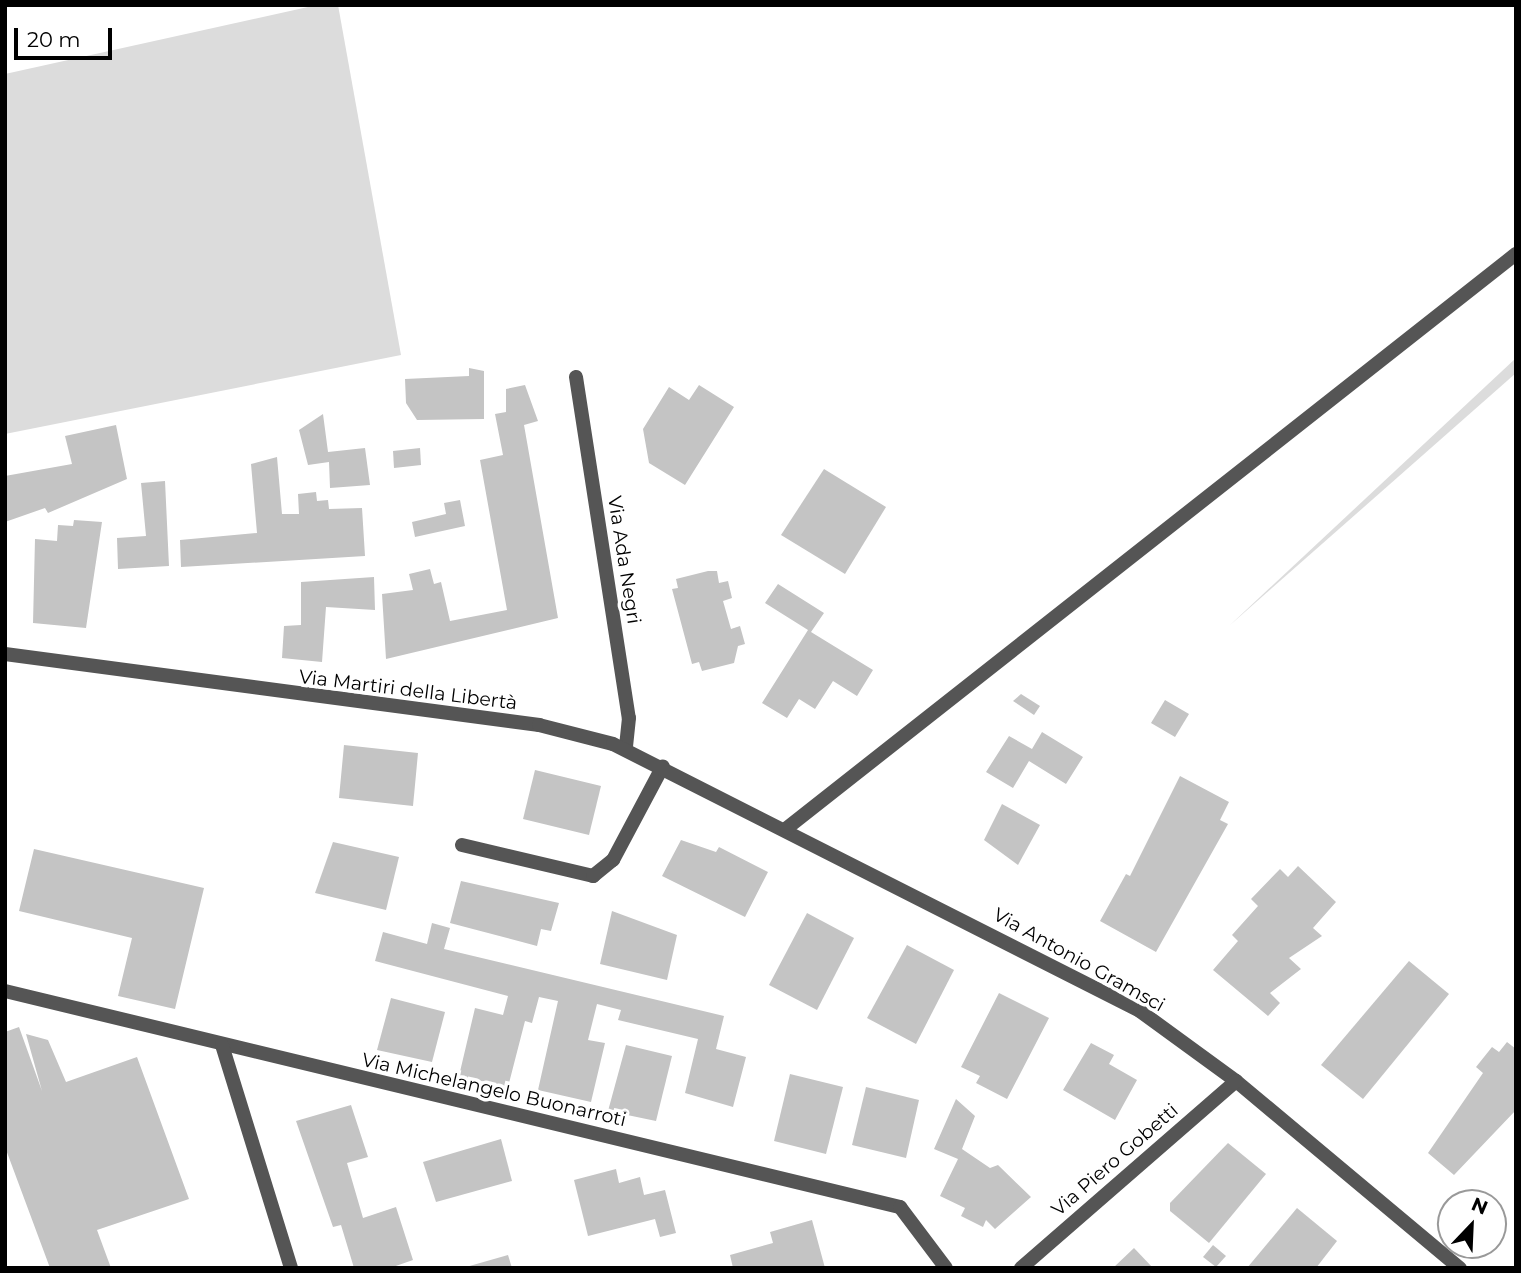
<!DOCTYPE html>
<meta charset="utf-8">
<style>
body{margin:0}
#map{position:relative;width:1521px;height:1273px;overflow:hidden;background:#fff;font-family:Montserrat,sans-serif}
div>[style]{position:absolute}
.green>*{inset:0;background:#dcdcdc}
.building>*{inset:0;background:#c4c4c4}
.lane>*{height:14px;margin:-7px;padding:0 7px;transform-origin:7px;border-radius:7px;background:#555}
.street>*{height:14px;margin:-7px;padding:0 7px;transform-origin:7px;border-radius:7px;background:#555}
span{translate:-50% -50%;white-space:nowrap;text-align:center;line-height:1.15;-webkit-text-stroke:7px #fff;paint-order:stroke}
.street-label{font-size:19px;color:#000}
.frame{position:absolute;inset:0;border:7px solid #000;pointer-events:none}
.north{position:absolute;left:1437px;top:1189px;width:70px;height:70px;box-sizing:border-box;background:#fff;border:2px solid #999;border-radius:50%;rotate:23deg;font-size:19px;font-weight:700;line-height:28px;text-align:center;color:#000}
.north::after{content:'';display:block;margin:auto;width:24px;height:32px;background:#000;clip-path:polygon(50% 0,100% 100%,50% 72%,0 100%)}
.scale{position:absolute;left:14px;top:28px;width:98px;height:32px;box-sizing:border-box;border:4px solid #000;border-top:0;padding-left:9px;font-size:21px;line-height:24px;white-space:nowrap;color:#000;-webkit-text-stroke:5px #fff;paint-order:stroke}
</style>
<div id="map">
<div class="green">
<i style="clip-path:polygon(317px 5px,338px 5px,401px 355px,5px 434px,5px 74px)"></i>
<i style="clip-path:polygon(1516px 358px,1516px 373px,1229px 626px)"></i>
</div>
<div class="building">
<i style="clip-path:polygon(469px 368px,484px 371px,484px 419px,417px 420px,406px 403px,405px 379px,469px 376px)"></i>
<i style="clip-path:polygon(525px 385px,538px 421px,524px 425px,558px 618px,386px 659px,382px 594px,413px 590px,409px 574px,430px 569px,434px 584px,441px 582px,450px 621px,507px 610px,480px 460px,503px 455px,495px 414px,506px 412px,506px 389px)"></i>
<i style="clip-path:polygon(699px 385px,734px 407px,685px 485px,649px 463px,643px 429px,669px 387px,689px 400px)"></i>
<i style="clip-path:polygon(323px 414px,328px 452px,365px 448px,370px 485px,330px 488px,329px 462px,308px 465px,299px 430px)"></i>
<i style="clip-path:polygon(116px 425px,127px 479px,48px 513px,45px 508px,5px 522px,5px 476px,72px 464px,65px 436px)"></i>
<i style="clip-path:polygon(420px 448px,421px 465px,394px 468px,393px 451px)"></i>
<i style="clip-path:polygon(277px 457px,282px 514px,299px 514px,298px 494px,316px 492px,317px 501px,328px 500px,329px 509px,362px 508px,365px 556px,181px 567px,180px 540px,257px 533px,251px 464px)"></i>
<i style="clip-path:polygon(824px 469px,886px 507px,845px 574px,781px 535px)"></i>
<i style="clip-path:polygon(165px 481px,169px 566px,118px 569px,117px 538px,146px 536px,141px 483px)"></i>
<i style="clip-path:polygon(460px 500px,465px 526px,415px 537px,412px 522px,446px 514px,444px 503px)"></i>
<i style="clip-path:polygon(74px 520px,102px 522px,86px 628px,33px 623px,35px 539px,57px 541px,58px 525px,73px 526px)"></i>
<i style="clip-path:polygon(708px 571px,717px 571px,719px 583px,728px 581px,732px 598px,723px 601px,731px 629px,740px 626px,745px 644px,738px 646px,734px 663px,702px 671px,699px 662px,692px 664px,672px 589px,678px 588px,676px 579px)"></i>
<i style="clip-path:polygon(374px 577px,375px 610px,326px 607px,322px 662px,282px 658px,284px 626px,301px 625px,301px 582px)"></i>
<i style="clip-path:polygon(778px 584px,824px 613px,811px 632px,873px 670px,857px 696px,833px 681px,815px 709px,799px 699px,787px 718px,762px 703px,808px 630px,765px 603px)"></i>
<i style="clip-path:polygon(1021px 694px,1040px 706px,1034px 715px,1013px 701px)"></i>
<i style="clip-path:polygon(1165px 700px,1189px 714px,1175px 737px,1151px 723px)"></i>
<i style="clip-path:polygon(1042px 732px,1083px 757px,1066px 784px,1029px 761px,1013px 788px,986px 772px,1009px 736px,1032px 749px)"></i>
<i style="clip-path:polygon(344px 745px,418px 753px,413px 806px,339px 798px)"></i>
<i style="clip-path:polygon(535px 770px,601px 786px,589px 835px,523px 819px)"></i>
<i style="clip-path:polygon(1180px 776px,1229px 802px,1220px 820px,1228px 824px,1156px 952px,1100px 921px,1126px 874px,1130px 876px)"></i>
<i style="clip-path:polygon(1002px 804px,1040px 825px,1018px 865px,984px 840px)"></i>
<i style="clip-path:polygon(681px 840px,716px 852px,719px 847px,768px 872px,745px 917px,662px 876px)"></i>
<i style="clip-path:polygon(333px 842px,399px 857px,386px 910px,315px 893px)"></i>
<i style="clip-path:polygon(34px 849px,204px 888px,175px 1009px,118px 996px,132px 938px,19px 911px)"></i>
<i style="clip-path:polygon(1298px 866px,1336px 902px,1313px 928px,1322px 936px,1289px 958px,1301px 969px,1270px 993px,1280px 1003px,1268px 1016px,1213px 970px,1238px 941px,1232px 935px,1258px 906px,1251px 899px,1280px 869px,1288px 877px)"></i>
<i style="clip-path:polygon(461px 881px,559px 903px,551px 931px,541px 929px,537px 946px,450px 923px)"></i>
<i style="clip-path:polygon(612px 911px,677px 935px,667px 980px,600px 964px)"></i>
<i style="clip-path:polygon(807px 913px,854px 938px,817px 1010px,769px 985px)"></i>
<i style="clip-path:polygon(432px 923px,450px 928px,444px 949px,724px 1016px,716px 1049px,746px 1057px,733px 1107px,685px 1093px,698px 1039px,618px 1020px,621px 1010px,597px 1004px,588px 1040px,605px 1043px,591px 1102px,538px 1090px,558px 1001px,539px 997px,532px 1023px,525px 1021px,508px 1087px,459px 1076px,475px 1008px,503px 1015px,508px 996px,375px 961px,383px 932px,427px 944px)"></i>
<i style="clip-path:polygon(907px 945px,954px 970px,916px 1044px,867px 1018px)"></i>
<i style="clip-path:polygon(1409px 961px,1449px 994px,1363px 1099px,1321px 1065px)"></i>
<i style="clip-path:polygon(999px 993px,1049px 1018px,1007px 1099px,976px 1083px,980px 1076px,961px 1067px)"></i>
<i style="clip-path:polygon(391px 998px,445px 1012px,432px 1062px,377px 1050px)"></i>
<i style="clip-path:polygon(19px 1027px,42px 1091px,26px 1034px,48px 1040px,66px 1082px,137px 1057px,189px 1199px,97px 1230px,111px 1268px,50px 1268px,5px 1147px,5px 1032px)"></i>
<i style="clip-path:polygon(1507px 1042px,1516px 1049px,1516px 1110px,1454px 1175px,1428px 1153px,1483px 1073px,1476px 1067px,1492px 1047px,1499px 1052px)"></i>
<i style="clip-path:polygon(1091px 1043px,1114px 1055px,1109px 1064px,1137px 1080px,1115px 1120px,1063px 1090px)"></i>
<i style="clip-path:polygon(626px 1045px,672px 1056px,656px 1121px,608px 1111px)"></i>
<i style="clip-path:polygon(790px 1074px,843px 1087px,826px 1154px,774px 1141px)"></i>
<i style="clip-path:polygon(866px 1087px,919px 1100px,906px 1158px,852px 1145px)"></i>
<i style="clip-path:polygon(956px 1099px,975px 1116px,962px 1149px,990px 1168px,998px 1165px,1031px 1197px,995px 1229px,986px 1220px,983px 1227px,961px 1216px,965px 1208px,940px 1196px,958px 1159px,934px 1149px)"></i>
<i style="clip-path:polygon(351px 1105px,368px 1157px,347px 1163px,363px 1218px,396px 1207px,413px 1260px,390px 1268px,354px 1268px,341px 1225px,333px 1227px,296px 1121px)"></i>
<i style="clip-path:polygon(501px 1139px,512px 1181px,436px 1202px,423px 1162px)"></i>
<i style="clip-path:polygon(1228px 1143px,1266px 1174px,1209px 1243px,1170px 1211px,1170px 1203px)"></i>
<i style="clip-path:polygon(616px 1169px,619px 1183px,640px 1177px,644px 1195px,665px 1190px,676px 1233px,660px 1237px,655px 1219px,588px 1236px,574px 1180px)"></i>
<i style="clip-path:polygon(1297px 1208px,1337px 1241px,1316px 1268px,1247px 1268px)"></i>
<i style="clip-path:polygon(812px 1220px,825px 1268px,733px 1268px,730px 1255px,773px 1243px,770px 1232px)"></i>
<i style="clip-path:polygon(1213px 1245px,1226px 1256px,1216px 1267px,1203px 1257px)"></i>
<i style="clip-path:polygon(1134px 1248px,1153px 1268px,1113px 1268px)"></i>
<i style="clip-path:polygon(508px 1255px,512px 1268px,466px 1268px,466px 1267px)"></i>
</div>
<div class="lane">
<i style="left:462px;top:845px;width:135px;rotate:13.3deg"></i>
<i style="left:593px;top:876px;width:26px;rotate:-39deg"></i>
<i style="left:613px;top:860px;width:106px;rotate:-62deg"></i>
</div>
<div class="street">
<i style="left:576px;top:377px;width:345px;rotate:81.2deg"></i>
<i style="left:629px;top:718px;width:31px;rotate:96deg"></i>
<i style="left:5px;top:654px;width:539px;rotate:7.57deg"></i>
<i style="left:539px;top:725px;width:76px;rotate:14.4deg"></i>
<i style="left:613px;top:744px;width:591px;rotate:26.87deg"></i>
<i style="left:1140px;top:1011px;width:119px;rotate:36.1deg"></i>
<i style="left:1236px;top:1081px;width:292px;rotate:39.9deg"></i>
<i style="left:787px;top:828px;width:928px;rotate:-38.22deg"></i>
<i style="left:5px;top:991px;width:921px;rotate:13.57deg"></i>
<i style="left:900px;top:1207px;width:76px;rotate:53deg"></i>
<i style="left:222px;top:1045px;width:233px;rotate:72.8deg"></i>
<i style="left:1021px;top:1268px;width:285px;rotate:-41deg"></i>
</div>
<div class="street-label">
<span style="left:624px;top:560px;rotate:81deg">Via Ada Negri</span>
<span style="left:408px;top:690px;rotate:7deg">Via Martiri della Libertà</span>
<span style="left:1079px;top:960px;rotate:29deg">Via Antonio Gramsci</span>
<span style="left:494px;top:1090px;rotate:13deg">Via Michelangelo Buonarroti</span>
<span style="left:1115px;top:1160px;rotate:-41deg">Via Piero Gobetti</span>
</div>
<div class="frame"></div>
<div class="north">N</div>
<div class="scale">20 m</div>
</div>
